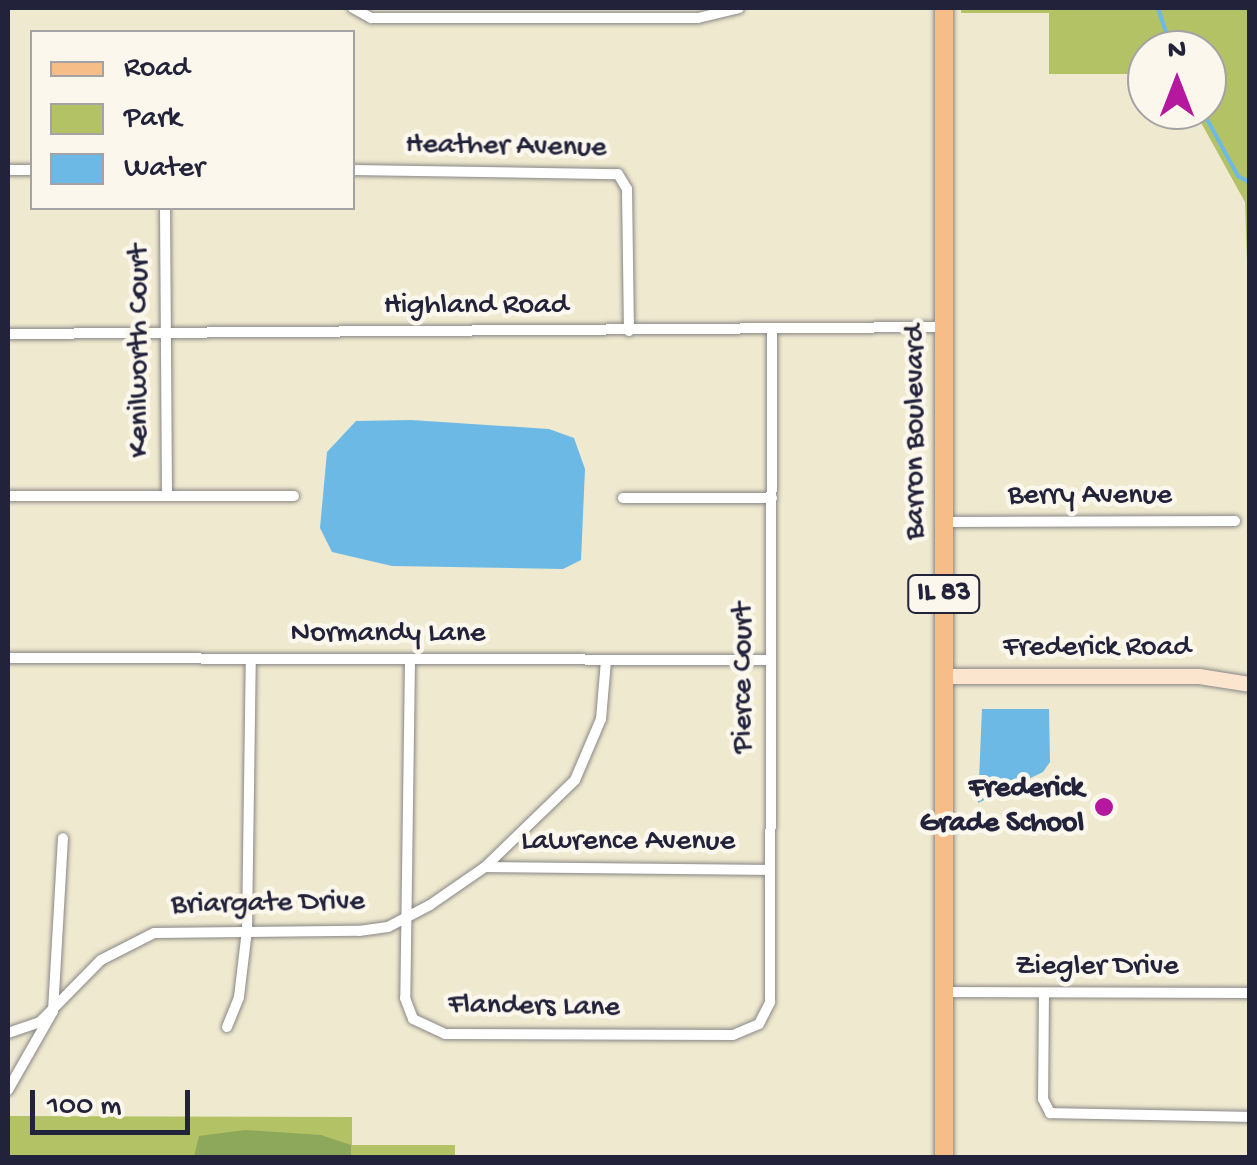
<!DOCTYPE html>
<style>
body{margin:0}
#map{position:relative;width:1257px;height:1165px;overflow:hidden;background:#efe9cf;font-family:"Gochi Hand",sans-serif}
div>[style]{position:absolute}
.green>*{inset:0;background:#b2c265}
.forest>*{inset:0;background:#8da85a}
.water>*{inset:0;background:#6db9e6}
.stream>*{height:4px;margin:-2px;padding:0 2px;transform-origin:2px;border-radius:2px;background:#6db9e6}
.roads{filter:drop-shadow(0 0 2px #888685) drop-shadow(0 0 2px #888685)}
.street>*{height:10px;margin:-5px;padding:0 5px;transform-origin:5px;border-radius:5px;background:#fff}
.secondary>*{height:15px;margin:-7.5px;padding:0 7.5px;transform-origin:7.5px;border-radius:7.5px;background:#fce5cf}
.primary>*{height:18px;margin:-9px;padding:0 9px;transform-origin:9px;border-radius:9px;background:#f7bd88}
.dots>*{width:28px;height:28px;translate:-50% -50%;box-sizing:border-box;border:5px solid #fbf7ec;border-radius:50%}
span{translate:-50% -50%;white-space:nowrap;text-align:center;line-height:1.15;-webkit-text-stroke:9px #fbf7ec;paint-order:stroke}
.shield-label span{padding:2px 8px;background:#fbf7ec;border:2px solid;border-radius:8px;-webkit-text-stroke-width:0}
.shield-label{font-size:28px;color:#22223b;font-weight:700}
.street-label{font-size:30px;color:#22223b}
.poi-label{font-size:30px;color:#22223b;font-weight:700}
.right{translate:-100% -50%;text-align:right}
.frame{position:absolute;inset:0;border:10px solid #22223b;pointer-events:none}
.legend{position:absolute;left:30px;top:30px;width:325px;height:180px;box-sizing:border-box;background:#fbf7ec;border:2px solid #a4a2a5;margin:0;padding:12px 18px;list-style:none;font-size:30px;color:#22223b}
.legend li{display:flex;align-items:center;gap:20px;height:50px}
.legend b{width:50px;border:2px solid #a4a2a5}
.north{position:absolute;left:1127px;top:30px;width:100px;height:100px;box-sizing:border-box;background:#fbf7ec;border:2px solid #a4a2a5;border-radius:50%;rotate:0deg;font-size:28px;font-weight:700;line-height:40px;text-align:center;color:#22223b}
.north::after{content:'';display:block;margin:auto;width:35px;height:45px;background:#b5179e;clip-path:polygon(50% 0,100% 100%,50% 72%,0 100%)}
.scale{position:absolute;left:30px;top:1090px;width:160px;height:45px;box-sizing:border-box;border:5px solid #22223b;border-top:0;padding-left:12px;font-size:30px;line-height:35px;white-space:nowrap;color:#22223b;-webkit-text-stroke:8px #fbf7ec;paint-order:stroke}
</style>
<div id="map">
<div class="green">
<i style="clip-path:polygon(961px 8px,1249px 8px,1249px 319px,1245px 202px,1194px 110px,1207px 110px,1207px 50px,1147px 50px,1147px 74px,1049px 74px,1049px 13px,961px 13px)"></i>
<i style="clip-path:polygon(8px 1116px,352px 1117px,352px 1145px,455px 1145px,455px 1158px,8px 1158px)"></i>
</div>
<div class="forest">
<i style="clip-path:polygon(245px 1130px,321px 1135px,351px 1145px,351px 1157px,194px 1157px,199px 1136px)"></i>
</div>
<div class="water">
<i style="clip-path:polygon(411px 420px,549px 429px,574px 438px,585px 469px,581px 560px,563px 569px,392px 566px,332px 552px,320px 528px,327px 452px,356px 421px)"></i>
<i style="clip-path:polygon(982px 709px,1049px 709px,1050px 762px,1043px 772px,978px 803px)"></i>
</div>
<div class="stream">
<i style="left:1158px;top:8px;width:44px;rotate:71.6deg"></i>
<i style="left:1202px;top:110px;width:75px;rotate:61.4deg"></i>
<i style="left:1238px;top:176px;width:14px;rotate:30deg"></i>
</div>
<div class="roads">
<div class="street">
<i style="left:353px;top:8px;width:21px;rotate:29deg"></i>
<i style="left:371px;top:18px;width:327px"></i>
<i style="left:698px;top:18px;width:42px;rotate:-13.7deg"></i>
<i style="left:8px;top:170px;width:24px"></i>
<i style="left:352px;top:170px;width:266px;rotate:0.9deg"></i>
<i style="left:618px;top:174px;width:17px;rotate:59deg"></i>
<i style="left:627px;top:189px;width:142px;rotate:89.2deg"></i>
<i style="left:165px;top:208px;width:287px;rotate:89.6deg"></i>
<i style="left:8px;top:334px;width:936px;rotate:-0.43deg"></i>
<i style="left:8px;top:496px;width:286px"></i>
<i style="left:623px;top:498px;width:149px"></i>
<i style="left:944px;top:522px;width:291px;rotate:-0.2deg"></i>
<i style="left:8px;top:658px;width:761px;rotate:0.15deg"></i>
<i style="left:410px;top:660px;width:338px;rotate:90.8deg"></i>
<i style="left:405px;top:998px;width:22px;rotate:69deg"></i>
<i style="left:413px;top:1019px;width:35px;rotate:25deg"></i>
<i style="left:445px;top:1034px;width:288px;rotate:0.2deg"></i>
<i style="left:733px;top:1035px;width:28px;rotate:-23deg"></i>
<i style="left:759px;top:1024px;width:25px;rotate:-63deg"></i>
<i style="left:770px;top:1002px;width:673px;rotate:-89.83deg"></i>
<i style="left:486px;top:867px;width:284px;rotate:0.6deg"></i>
<i style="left:944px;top:992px;width:306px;rotate:0.2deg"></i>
<i style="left:1044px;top:993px;width:106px;rotate:90.5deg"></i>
<i style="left:1043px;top:1099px;width:16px;rotate:63deg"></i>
<i style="left:1050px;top:1113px;width:200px;rotate:1.1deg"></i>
<i style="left:227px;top:1027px;width:32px;rotate:-68deg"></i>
<i style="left:239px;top:997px;width:67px;rotate:-83.2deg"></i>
<i style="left:247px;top:930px;width:271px;rotate:-89.2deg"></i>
<i style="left:8px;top:1033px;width:34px;rotate:-19deg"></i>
<i style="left:40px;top:1022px;width:87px;rotate:-45.5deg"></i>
<i style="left:101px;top:960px;width:59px;rotate:-27deg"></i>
<i style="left:154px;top:933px;width:205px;rotate:-0.6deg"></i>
<i style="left:359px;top:931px;width:29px;rotate:-8deg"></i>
<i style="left:388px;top:927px;width:47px;rotate:-27.6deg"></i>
<i style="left:430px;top:905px;width:67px;rotate:-34.6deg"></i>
<i style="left:485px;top:867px;width:125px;rotate:-44deg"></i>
<i style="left:575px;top:780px;width:66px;rotate:-66.9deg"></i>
<i style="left:601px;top:719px;width:58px;rotate:-85.1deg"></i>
<i style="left:8px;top:1090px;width:91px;rotate:-60.3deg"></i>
<i style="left:53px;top:1011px;width:173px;rotate:-86.7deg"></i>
</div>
<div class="secondary">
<i style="left:944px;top:676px;width:255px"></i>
<i style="left:1199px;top:676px;width:52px;rotate:8.9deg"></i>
</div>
<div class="primary">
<i style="left:944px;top:1158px;width:1150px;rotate:-90deg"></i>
</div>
</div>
<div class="dots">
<i style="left:1104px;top:807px;background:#b5179e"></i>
</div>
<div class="shield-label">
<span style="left:944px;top:594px">IL 83</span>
</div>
<div class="street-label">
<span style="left:506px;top:148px;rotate:1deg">Heather Avenue</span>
<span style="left:476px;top:307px">Highland Road</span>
<span style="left:141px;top:351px;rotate:-90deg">Kenilworth Court</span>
<span style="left:917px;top:432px;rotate:-90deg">Barron Boulevard</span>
<span style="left:1090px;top:497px">Berry Avenue</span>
<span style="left:388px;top:635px">Normandy Lane</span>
<span style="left:1097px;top:649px">Frederick Road</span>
<span style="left:745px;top:678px;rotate:-90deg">Pierce Court</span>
<span style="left:628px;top:843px">Lawrence Avenue</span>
<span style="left:268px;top:905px;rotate:-1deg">Briargate Drive</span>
<span style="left:1097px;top:968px">Ziegler Drive</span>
<span style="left:534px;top:1008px;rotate:1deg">Flanders Lane</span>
</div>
<div class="poi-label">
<span class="right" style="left:1084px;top:807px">Frederick<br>Grade School</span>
</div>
<div class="frame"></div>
<ul class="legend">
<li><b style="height:12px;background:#f7bd88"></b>Road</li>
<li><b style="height:28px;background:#b2c265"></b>Park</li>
<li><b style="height:28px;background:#6db9e6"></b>Water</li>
</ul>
<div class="north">N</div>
<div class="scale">100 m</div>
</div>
